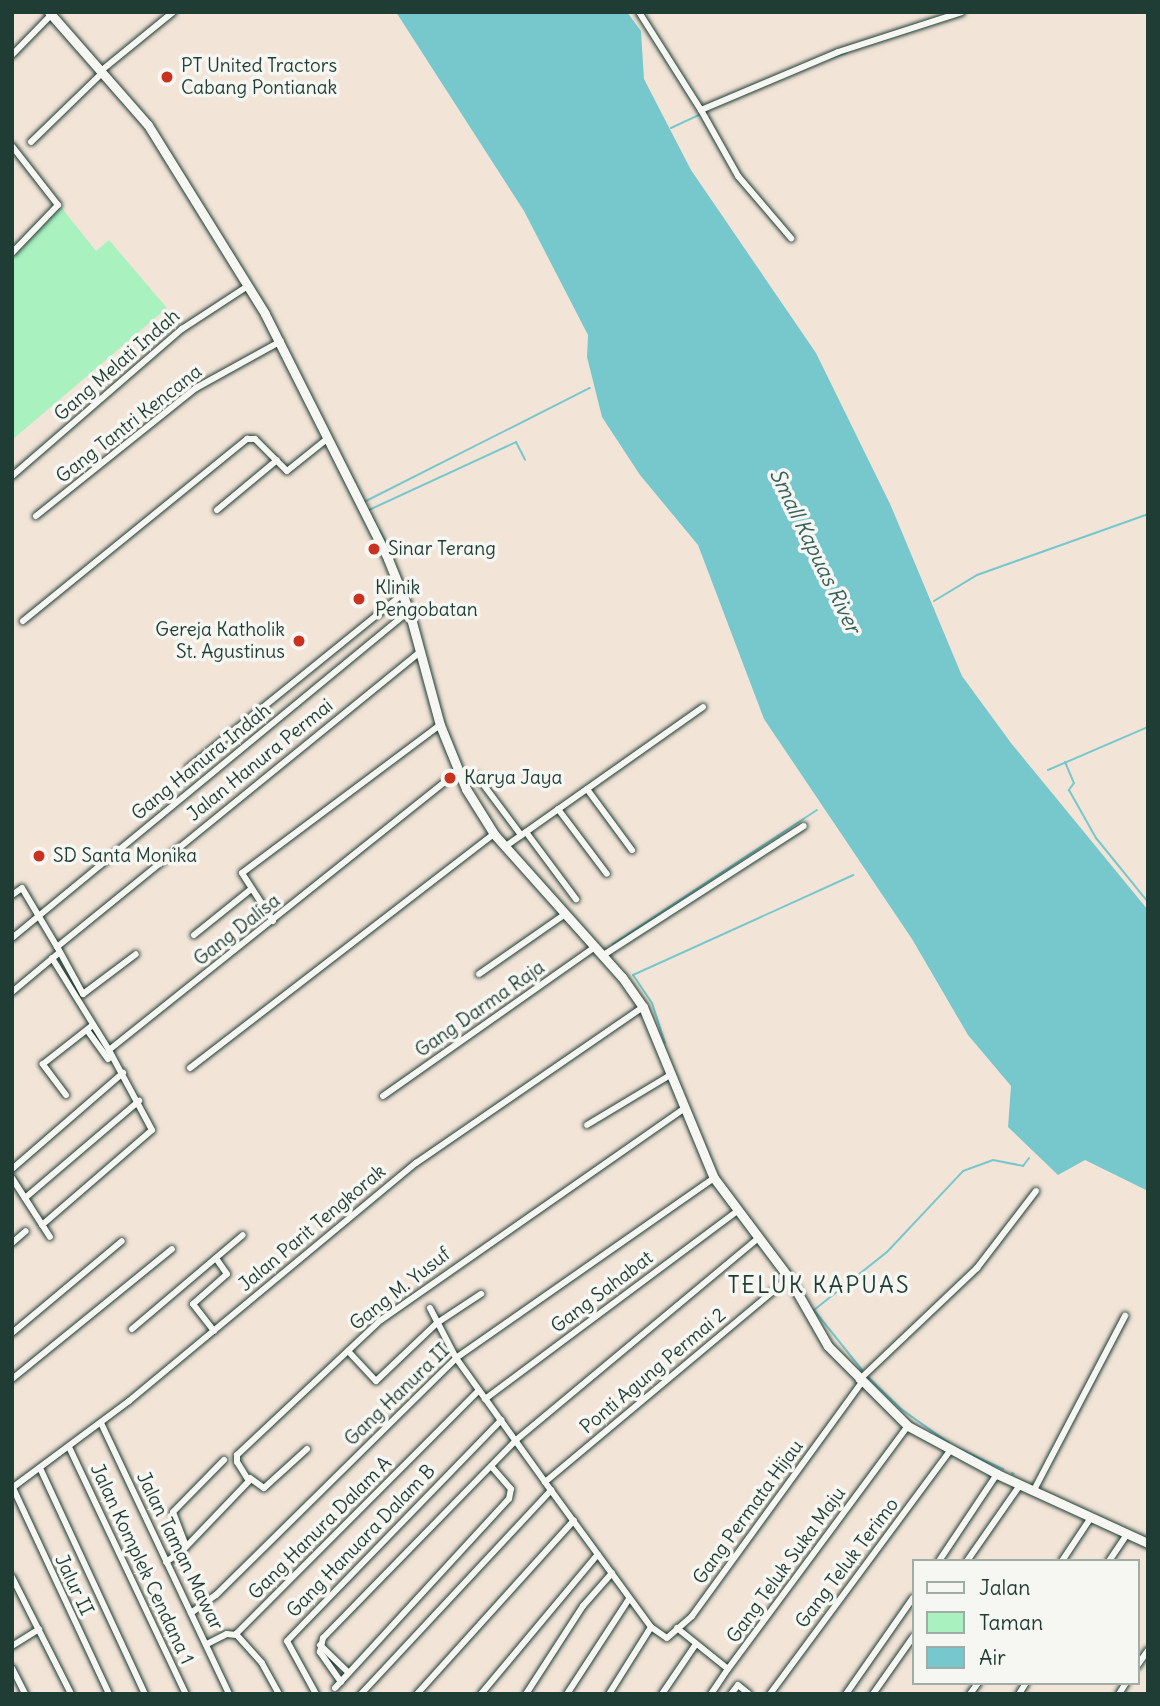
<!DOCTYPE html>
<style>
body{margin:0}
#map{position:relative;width:1160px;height:1706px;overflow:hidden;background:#f3e4d8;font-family:Delius,sans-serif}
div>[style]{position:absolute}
.green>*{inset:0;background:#a9f2c0}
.water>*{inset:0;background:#77c8cd}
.stream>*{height:2px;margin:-1px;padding:0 1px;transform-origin:1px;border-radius:1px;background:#77c8cd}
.roads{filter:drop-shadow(0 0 2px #1f3d34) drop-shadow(0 0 2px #1f3d34)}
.street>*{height:6px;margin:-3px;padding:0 3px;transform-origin:3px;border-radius:3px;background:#f6f6f2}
.secondary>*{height:9px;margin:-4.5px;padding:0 4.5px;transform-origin:4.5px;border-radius:4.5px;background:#f6f6f2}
.dots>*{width:19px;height:19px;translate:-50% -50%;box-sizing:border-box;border:4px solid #f6f6f2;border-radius:50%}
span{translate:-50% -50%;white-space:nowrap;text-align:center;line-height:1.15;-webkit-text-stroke:7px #f6f6f2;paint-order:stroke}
.poi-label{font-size:19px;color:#1f3d34}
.left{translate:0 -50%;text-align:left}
.right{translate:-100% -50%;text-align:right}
.street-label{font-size:19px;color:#1f3d34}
.water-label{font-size:21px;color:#35605a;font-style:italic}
.quarter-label{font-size:23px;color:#1f3d34;letter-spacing:2px}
.frame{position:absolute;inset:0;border:14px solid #1f3d34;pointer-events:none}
.legend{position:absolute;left:912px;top:1559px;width:228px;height:126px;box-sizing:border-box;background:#f6f6f2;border:2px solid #a0aca6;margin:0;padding:9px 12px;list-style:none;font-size:21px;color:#1f3d34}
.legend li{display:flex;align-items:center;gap:14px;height:35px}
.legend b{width:35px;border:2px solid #a0aca6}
</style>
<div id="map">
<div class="green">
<i style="clip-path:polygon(61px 207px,96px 251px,109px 240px,167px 308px,12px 440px,12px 259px)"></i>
</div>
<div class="water">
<i style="clip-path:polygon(396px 12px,627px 12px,641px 31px,644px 79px,691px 170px,816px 353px,891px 506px,962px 676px,1011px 743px,1148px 910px,1148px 1191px,1085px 1160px,1058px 1175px,1008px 1127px,1011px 1086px,968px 1035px,912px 939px,764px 719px,698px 545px,640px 475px,602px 417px,587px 357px,588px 335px,524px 211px)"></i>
</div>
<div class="stream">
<i style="left:831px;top:58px;width:16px;rotate:-18deg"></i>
<i style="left:671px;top:128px;width:31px;rotate:-25deg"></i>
<i style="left:364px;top:502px;width:253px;rotate:-26.8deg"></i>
<i style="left:369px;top:510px;width:162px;rotate:-24.8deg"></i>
<i style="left:516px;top:442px;width:20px;rotate:63deg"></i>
<i style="left:371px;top:516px;width:6px;rotate:59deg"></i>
<i style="left:379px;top:530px;width:16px;rotate:60deg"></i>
<i style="left:934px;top:601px;width:50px;rotate:-31.2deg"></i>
<i style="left:977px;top:575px;width:182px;rotate:-19.6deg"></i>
<i style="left:1065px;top:762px;width:23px;rotate:67deg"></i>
<i style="left:1074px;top:783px;width:9px;rotate:126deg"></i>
<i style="left:1069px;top:790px;width:55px;rotate:60.6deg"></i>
<i style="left:1096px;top:838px;width:82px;rotate:50.9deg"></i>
<i style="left:1048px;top:770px;width:109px;rotate:-23.3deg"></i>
<i style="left:613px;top:944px;width:244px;rotate:-33.3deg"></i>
<i style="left:665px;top:1043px;width:42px;rotate:-108deg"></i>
<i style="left:652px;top:1003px;width:34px;rotate:-124deg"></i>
<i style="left:633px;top:975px;width:242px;rotate:-24.4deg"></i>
<i style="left:862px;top:1370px;width:77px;rotate:-128.7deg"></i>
<i style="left:814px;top:1310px;width:93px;rotate:-38.5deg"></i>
<i style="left:887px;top:1252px;width:111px;rotate:-46.8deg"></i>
<i style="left:963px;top:1171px;width:32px;rotate:-20deg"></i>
<i style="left:993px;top:1160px;width:31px;rotate:11deg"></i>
<i style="left:1023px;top:1166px;width:10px;rotate:-53deg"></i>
<i style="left:869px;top:1378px;width:45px;rotate:44.1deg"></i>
<i style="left:901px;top:1409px;width:59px;rotate:35.3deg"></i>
<i style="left:957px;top:1448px;width:51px;rotate:24.5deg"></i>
<i style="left:1012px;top:1473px;width:2px;rotate:27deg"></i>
<i style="left:12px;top:1650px;width:6px;rotate:-39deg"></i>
</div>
<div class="roads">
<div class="street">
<i style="left:639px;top:12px;width:116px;rotate:57.7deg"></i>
<i style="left:701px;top:110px;width:149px;rotate:-22.9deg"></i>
<i style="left:838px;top:52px;width:130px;rotate:-17.9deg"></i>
<i style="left:12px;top:55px;width:56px;rotate:-45.7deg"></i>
<i style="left:102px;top:70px;width:92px;rotate:-39.2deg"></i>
<i style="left:701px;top:110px;width:76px;rotate:60.7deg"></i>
<i style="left:738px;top:176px;width:82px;rotate:49.5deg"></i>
<i style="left:31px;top:142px;width:100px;rotate:-44.2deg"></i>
<i style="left:12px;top:146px;width:75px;rotate:52.1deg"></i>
<i style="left:58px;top:205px;width:66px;rotate:133.8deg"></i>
<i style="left:12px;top:476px;width:225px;rotate:-40.9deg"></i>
<i style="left:182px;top:329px;width:79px;rotate:-33.1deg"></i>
<i style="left:217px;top:510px;width:78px;rotate:-39.8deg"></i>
<i style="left:36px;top:516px;width:205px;rotate:-38.7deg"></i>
<i style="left:196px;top:388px;width:97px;rotate:-28.9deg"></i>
<i style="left:23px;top:621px;width:289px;rotate:-39.1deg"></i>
<i style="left:247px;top:439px;width:8px"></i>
<i style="left:255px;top:439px;width:45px;rotate:45deg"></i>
<i style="left:287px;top:471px;width:53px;rotate:-38.8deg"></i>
<i style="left:188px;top:768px;width:277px;rotate:-39deg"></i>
<i style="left:477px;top:776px;width:74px;rotate:53.3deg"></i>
<i style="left:587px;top:789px;width:76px;rotate:53.6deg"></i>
<i style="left:558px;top:809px;width:81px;rotate:53deg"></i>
<i style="left:526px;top:832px;width:84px;rotate:53.3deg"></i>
<i style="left:506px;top:846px;width:241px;rotate:-35.2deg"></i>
<i style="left:12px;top:895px;width:12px;rotate:-35deg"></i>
<i style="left:22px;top:888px;width:72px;rotate:59.2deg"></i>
<i style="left:273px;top:921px;width:57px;rotate:-122.9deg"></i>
<i style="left:242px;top:873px;width:247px;rotate:-36.8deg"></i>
<i style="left:194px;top:935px;width:72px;rotate:-38.8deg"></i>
<i style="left:12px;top:938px;width:514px;rotate:-39.48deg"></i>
<i style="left:57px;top:947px;width:466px;rotate:-39.1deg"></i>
<i style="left:602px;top:956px;width:240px;rotate:-32.8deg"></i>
<i style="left:52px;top:958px;width:108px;rotate:58.2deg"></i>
<i style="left:479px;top:974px;width:103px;rotate:-34.8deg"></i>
<i style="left:12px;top:992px;width:62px;rotate:-39.8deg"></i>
<i style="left:60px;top:952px;width:48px;rotate:61.3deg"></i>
<i style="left:83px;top:994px;width:66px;rotate:-37deg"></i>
<i style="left:87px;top:1030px;width:36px;rotate:54deg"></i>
<i style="left:190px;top:1068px;width:384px;rotate:-37.6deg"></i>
<i style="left:66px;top:1095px;width:39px;rotate:-127deg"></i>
<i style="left:43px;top:1064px;width:63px;rotate:-38deg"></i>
<i style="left:383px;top:1096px;width:259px;rotate:-35.1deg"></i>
<i style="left:587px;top:1125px;width:99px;rotate:-31deg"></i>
<i style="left:12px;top:1169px;width:147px;rotate:-40.9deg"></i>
<i style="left:12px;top:1178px;width:70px;rotate:57.2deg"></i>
<i style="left:25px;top:1198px;width:150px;rotate:-40.4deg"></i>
<i style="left:42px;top:1225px;width:145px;rotate:-40.8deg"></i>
<i style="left:152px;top:1130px;width:91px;rotate:-118.3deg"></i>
<i style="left:109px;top:1050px;width:445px;rotate:-38.6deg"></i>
<i style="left:12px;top:1243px;width:18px;rotate:-41deg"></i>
<i style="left:430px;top:1308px;width:56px;rotate:62.5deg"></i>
<i style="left:456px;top:1358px;width:153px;rotate:54.3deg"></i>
<i style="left:132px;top:1329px;width:145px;rotate:-40.3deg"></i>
<i style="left:214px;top:1331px;width:34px;rotate:-128deg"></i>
<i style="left:193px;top:1304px;width:45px;rotate:-41.4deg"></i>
<i style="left:227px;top:1274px;width:19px;rotate:-125deg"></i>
<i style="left:12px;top:1333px;width:143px;rotate:-39.9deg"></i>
<i style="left:348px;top:1351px;width:41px;rotate:47deg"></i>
<i style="left:376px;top:1381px;width:84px;rotate:-43.6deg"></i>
<i style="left:437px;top:1323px;width:53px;rotate:-33.4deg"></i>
<i style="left:12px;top:1379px;width:206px;rotate:-39.1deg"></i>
<i style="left:859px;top:1380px;width:163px;rotate:-43.5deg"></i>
<i style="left:977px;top:1268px;width:97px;rotate:-52.5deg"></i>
<i style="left:485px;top:1399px;width:314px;rotate:-36.7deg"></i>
<i style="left:101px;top:1423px;width:300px;rotate:64.7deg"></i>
<i style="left:69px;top:1447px;width:273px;rotate:64.7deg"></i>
<i style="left:40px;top:1468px;width:249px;rotate:65.1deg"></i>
<i style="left:250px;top:1478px;width:17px;rotate:36deg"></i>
<i style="left:264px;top:1488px;width:58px;rotate:-42.2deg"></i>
<i style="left:12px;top:1488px;width:146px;rotate:-36.6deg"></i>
<i style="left:129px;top:1401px;width:373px;rotate:-39.7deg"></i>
<i style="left:416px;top:1163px;width:275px;rotate:-34.5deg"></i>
<i style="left:13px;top:1488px;width:227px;rotate:65deg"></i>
<i style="left:1033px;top:1492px;width:199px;rotate:-62.4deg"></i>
<i style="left:186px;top:1546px;width:36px;rotate:-111deg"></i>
<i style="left:173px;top:1512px;width:73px;rotate:-45.6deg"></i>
<i style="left:939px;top:1561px;width:105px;rotate:-56.3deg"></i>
<i style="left:967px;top:1561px;width:93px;rotate:-55.1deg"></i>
<i style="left:1062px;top:1561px;width:50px;rotate:-56.3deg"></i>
<i style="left:1109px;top:1561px;width:32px;rotate:-56deg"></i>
<i style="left:166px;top:1562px;width:21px;rotate:-35deg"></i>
<i style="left:183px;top:1550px;width:95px;rotate:-46.3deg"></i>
<i style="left:249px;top:1481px;width:22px;rotate:-122deg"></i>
<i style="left:237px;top:1462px;width:7px;rotate:-90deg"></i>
<i style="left:237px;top:1455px;width:197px;rotate:-43.2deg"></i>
<i style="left:381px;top:1320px;width:371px;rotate:-34.9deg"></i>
<i style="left:12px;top:1577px;width:131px;rotate:63.2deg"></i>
<i style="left:191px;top:1613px;width:31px;rotate:-36deg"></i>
<i style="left:216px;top:1595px;width:337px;rotate:-44.6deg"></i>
<i style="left:456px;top:1358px;width:315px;rotate:-34.9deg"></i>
<i style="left:651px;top:1627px;width:19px;rotate:35deg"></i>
<i style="left:667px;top:1638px;width:33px;rotate:-41deg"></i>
<i style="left:692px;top:1616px;width:288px;rotate:-54deg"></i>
<i style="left:677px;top:1628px;width:65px;rotate:38.8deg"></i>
<i style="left:728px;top:1669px;width:302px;rotate:-53.5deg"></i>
<i style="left:207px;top:1644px;width:22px;rotate:-27deg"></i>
<i style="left:227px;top:1634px;width:9px;rotate:6deg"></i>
<i style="left:320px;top:1645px;width:40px;rotate:44deg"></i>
<i style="left:12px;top:1646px;width:32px;rotate:-32deg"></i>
<i style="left:1137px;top:1666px;width:19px;rotate:-55deg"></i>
<i style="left:12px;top:1668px;width:29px;rotate:63deg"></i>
<i style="left:341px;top:1682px;width:37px;rotate:-125deg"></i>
<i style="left:320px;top:1652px;width:14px;rotate:-78deg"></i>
<i style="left:323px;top:1638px;width:277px;rotate:-45.7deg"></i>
<i style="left:516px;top:1440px;width:314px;rotate:-39.8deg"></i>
<i style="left:335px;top:1688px;width:257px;rotate:-47.4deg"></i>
<i style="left:509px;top:1499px;width:10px;rotate:-79deg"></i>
<i style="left:511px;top:1489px;width:30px;rotate:-131deg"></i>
<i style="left:279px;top:1694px;width:35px;rotate:-119deg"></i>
<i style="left:262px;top:1663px;width:39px;rotate:-132deg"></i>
<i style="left:236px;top:1634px;width:344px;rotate:-45.1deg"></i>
<i style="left:316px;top:1694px;width:60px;rotate:-118.7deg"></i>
<i style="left:287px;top:1641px;width:308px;rotate:-45.9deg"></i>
<i style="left:361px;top:1694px;width:279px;rotate:-47deg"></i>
<i style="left:417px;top:1694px;width:234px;rotate:-47.9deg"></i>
<i style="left:481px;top:1694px;width:182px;rotate:-50.1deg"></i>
<i style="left:526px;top:1694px;width:105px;rotate:-57.1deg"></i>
<i style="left:583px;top:1606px;width:44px;rotate:-48.7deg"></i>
<i style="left:567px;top:1694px;width:113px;rotate:-56.9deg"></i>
<i style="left:609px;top:1694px;width:79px;rotate:-57.9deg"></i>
<i style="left:651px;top:1627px;width:180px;rotate:-126.2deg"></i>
<i style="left:545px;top:1482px;width:318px;rotate:-39.9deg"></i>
<i style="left:662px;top:1694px;width:60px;rotate:-55.8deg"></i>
<i style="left:711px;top:1694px;width:30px;rotate:-56deg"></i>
<i style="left:731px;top:1694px;width:11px;rotate:-52deg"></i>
<i style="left:738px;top:1685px;width:14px;rotate:39deg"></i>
<i style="left:770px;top:1694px;width:302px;rotate:-53.5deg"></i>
<i style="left:846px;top:1694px;width:117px;rotate:-55.1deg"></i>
<i style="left:873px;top:1694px;width:70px;rotate:-54.9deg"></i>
<i style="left:970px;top:1694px;width:14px;rotate:-54deg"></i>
<i style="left:1019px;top:1694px;width:13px;rotate:-58deg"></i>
<i style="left:1119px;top:1694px;width:13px;rotate:-58deg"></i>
</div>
<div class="secondary">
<i style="left:49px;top:12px;width:150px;rotate:48.8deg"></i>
<i style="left:148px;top:125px;width:222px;rotate:58.2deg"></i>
<i style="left:265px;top:314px;width:274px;rotate:63.3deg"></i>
<i style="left:388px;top:559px;width:56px;rotate:68deg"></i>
<i style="left:409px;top:611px;width:118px;rotate:74.8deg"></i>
<i style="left:440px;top:725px;width:69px;rotate:67.9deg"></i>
<i style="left:466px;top:789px;width:53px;rotate:58.1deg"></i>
<i style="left:494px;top:834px;width:192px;rotate:48.2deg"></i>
<i style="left:622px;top:977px;width:37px;rotate:55deg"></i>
<i style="left:643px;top:1007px;width:185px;rotate:67.5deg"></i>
<i style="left:714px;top:1178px;width:125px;rotate:53.1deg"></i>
<i style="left:789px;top:1278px;width:78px;rotate:60.2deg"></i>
<i style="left:828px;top:1346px;width:113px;rotate:45deg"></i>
<i style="left:908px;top:1426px;width:101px;rotate:28.3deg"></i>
<i style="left:997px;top:1474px;width:166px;rotate:24.6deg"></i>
</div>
</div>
<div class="dots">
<i style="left:167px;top:77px;background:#c8321e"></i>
<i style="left:374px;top:549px;background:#c8321e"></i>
<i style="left:359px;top:599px;background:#c8321e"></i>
<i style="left:299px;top:641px;background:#c8321e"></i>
<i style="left:450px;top:778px;background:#c8321e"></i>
<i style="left:39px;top:856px;background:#c8321e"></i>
</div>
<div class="poi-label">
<span class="left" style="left:181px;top:77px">PT United Tractors<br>Cabang Pontianak</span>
<span class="left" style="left:388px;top:549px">Sinar Terang</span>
<span class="left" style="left:375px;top:599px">Klinik<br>Pengobatan</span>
<span class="right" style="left:285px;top:641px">Gereja Katholik<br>St. Agustinus</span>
<span class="left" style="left:464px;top:778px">Karya Jaya</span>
<span class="left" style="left:53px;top:856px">SD Santa Monika</span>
</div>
<div class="street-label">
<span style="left:117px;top:365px;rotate:-41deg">Gang Melati Indah</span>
<span style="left:129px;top:424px;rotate:-38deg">Gang Tantri Kencana</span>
<span style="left:260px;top:760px;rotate:-39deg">Jalan Hanura Permai</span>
<span style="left:201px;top:762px;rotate:-39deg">Gang Hanura Indah</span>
<span style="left:237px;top:930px;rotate:-38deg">Gang Dalisa</span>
<span style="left:480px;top:1009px;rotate:-35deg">Gang Darma Raja</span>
<span style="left:312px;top:1228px;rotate:-40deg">Jalan Parit Tengkorak</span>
<span style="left:400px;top:1289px;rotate:-38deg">Gang M. Yusuf</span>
<span style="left:602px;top:1292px;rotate:-37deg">Gang Sahabat</span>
<span style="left:653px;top:1371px;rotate:-40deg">Ponti Agung Permai 2</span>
<span style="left:397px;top:1395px;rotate:-44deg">Gang Hanura II</span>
<span style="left:748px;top:1512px;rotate:-54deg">Gang Permata Hijau</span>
<span style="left:320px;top:1528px;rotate:-45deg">Gang Hanura Dalam A</span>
<span style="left:361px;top:1541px;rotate:-46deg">Gang Hanuara Dalam B</span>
<span style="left:180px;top:1551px;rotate:64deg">Jalan Taman Mawar</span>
<span style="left:847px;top:1563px;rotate:-53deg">Gang Teluk Terimo</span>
<span style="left:142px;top:1564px;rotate:65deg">Jalan Komplek Cendana 1</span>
<span style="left:786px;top:1565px;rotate:-54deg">Gang Teluk Suka Maju</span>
<span style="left:74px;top:1585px;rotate:65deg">Jalur II</span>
</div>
<div class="water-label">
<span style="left:815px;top:551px;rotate:64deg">Small Kapuas River</span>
</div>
<div class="quarter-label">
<span style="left:819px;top:1285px">TELUK KAPUAS</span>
</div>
<div class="frame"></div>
<ul class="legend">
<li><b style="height:9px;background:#f6f6f2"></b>Jalan</li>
<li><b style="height:19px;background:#a9f2c0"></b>Taman</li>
<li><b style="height:19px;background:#77c8cd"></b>Air</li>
</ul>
</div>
